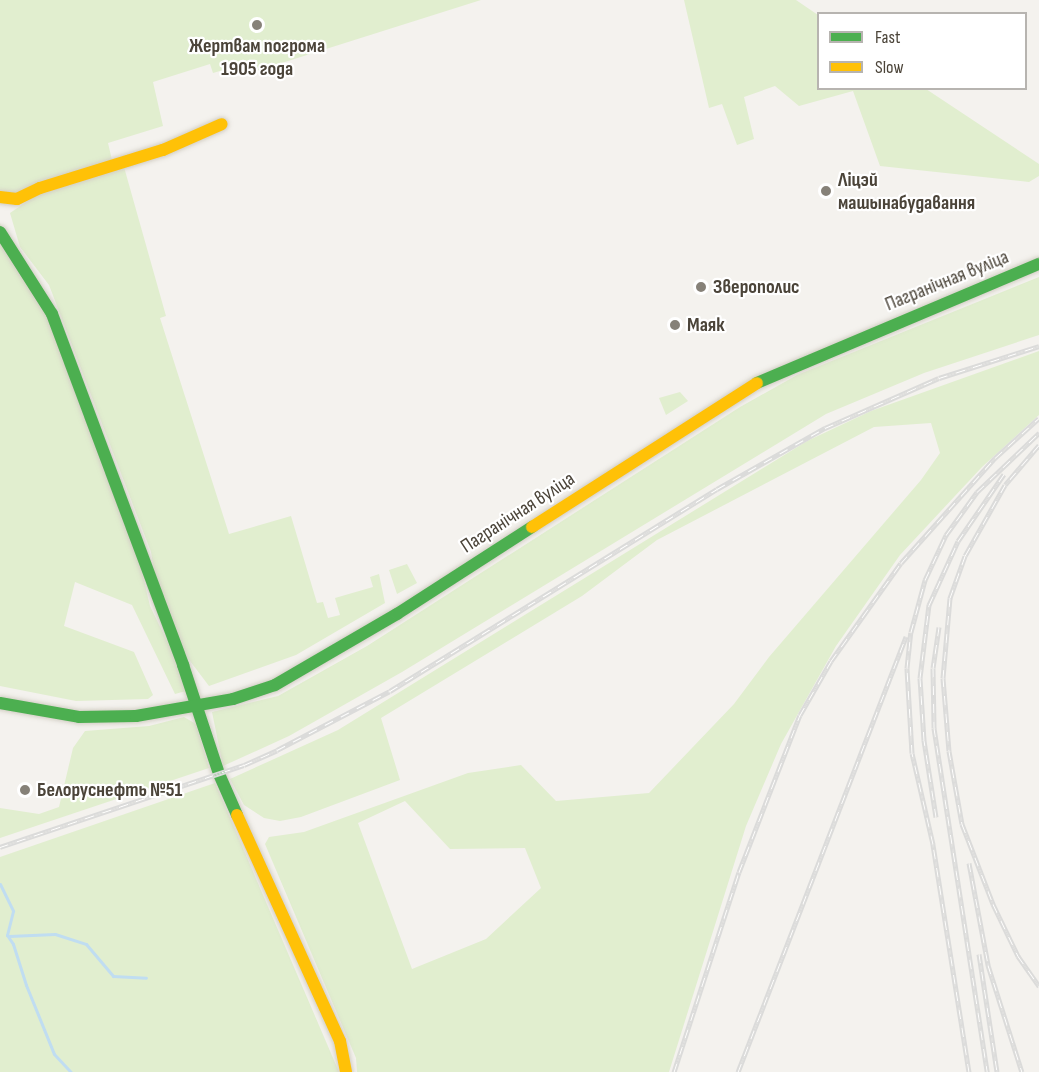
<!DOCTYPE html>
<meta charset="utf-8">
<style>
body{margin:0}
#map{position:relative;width:1039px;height:1072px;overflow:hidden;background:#f4f2ee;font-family:"Sofia Sans Condensed",sans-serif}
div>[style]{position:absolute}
.green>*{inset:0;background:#e1eecf}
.stream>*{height:3px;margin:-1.5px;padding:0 1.5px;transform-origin:1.5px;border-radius:1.5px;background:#c0ddf1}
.roads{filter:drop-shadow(0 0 2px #d3cfc5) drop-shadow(0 0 2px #d3cfc5)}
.fast>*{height:12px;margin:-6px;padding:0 6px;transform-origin:6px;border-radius:6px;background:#4caf50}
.slow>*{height:12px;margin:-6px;padding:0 6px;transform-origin:6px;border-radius:6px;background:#ffc107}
.rail>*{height:5px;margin-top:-2.5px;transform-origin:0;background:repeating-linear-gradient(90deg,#fff 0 9px,#dbdbda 0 18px);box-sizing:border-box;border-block:2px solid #dbdbda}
.dots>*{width:16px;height:16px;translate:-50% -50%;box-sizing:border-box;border:3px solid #fff;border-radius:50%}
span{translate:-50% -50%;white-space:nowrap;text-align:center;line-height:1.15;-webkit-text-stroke:4.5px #fff;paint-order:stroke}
.poi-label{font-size:20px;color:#4b4439;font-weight:700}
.left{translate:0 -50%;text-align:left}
.street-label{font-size:20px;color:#4b4439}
.legend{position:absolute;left:817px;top:12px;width:210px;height:78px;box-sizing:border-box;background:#fff;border:2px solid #b7b4b0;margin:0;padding:8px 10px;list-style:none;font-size:18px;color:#4b4439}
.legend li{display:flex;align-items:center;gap:12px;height:30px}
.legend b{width:30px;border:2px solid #b7b4b0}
</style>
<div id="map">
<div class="green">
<i style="clip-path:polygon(0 0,481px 0,250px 73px,247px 63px,213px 73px,210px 64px,153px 82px,163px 126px,108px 143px,112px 160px,39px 183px,0 203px)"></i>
<i style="clip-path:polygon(684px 0,796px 0,818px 15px,818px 88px,926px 89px,1039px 164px,1039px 176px,1029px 182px,880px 166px,853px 91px,799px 106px,775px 86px,744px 97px,754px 139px,737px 145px,722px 104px,709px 108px)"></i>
<i style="clip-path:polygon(124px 167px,166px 316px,160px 318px,229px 534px,291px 516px,317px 603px,323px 602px,328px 618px,340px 615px,335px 598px,373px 587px,370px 577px,379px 574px,385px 603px,296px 655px,209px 686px,187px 657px,159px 599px,151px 552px,49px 285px,20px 247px,10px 213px,44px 190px)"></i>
<i style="clip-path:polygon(0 223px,9px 246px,40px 290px,137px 551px,150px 606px,180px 668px,186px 691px,175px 694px,132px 605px,75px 582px,64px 626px,134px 652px,153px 695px,148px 699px,76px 701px,0 686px)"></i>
<i style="clip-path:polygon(1039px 277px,1039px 335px,924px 373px,826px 414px,402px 672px,289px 736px,223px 766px,212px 712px,278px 696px,367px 646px,740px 407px,797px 375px)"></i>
<i style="clip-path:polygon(evenodd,1039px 351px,1039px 415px,982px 467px,900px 555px,836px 646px,781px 744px,746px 826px,669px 1072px,357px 1072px,356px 1058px,265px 844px,269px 837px,304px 832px,468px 773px,521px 765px,556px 801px,649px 793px,734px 704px,769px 657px,921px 480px,940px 453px,931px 423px,874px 427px,657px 540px,582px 596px,381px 718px,400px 780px,301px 817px,280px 821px,264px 818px,244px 805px,230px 779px,338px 730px,807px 441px,871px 411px,1039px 351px,405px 801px,450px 849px,525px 848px,541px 888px,486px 939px,412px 969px,358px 823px,405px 801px)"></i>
<i style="clip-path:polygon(680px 392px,688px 401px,666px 415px,659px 398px)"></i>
<i style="clip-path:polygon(407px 564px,417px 583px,397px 594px,389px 570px)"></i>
<i style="clip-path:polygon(184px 717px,196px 724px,209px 768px,0 838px,0 808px,39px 814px,59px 807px,73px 748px,85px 731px,149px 726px)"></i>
<i style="clip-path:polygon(215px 783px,339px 1072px,0 1072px,0 857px)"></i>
</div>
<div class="stream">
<i style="left:0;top:884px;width:30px;rotate:64deg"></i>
<i style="left:13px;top:911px;width:25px;rotate:104deg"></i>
<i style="left:7px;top:935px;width:11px;rotate:56deg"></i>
<i style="left:13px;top:944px;width:43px;rotate:72.4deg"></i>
<i style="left:26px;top:985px;width:74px;rotate:67.9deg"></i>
<i style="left:54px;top:1054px;width:25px;rotate:47deg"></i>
<i style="left:9px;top:936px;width:46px;rotate:-2.5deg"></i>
<i style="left:55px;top:934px;width:33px;rotate:18deg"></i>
<i style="left:86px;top:944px;width:42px;rotate:49.8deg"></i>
<i style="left:113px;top:976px;width:33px;rotate:3deg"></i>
</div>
<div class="roads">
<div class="fast">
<i style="left:0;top:232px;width:97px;rotate:57.6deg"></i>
<i style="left:52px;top:314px;width:375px;rotate:69.5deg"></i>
<i style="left:183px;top:665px;width:115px;rotate:71.7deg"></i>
<i style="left:219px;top:774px;width:45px;rotate:66.3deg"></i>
<i style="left:757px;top:383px;width:306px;rotate:-22.9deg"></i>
<i style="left:0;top:703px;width:80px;rotate:10deg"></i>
<i style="left:79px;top:717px;width:57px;rotate:-1deg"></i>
<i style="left:136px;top:716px;width:98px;rotate:-9.9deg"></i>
<i style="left:233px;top:699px;width:44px;rotate:-18.4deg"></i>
<i style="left:275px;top:685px;width:141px;rotate:-30.2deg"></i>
<i style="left:397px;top:614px;width:161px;rotate:-32.8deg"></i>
</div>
<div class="slow">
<i style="left:0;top:197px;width:17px;rotate:7deg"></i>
<i style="left:17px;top:199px;width:25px;rotate:-26deg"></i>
<i style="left:40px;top:188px;width:129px;rotate:-17.2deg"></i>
<i style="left:163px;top:150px;width:64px;rotate:-23.8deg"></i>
<i style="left:532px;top:527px;width:267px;rotate:-32.6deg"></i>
<i style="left:237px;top:815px;width:248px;rotate:65.5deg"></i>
<i style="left:340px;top:1041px;width:32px;rotate:79deg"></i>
</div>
</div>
<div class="rail">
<i style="left:1039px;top:445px;width:52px;rotate:130.4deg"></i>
<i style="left:1005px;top:485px;width:81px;rotate:119.4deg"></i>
<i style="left:965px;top:556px;width:45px;rotate:109.7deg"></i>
<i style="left:950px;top:598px;width:80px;rotate:95deg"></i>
<i style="left:943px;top:678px;width:73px;rotate:85.3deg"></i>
<i style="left:949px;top:751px;width:74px;rotate:79.9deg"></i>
<i style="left:962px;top:824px;width:86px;rotate:68.8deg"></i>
<i style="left:993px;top:904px;width:58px;rotate:64.3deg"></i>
<i style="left:1018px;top:956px;width:37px;rotate:55deg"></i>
<i style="left:939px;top:627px;width:41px;rotate:98.3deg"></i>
<i style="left:933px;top:668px;width:60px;rotate:89deg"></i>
<i style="left:934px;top:728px;width:348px;rotate:81.2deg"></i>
<i style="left:936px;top:817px;width:78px;rotate:-98.9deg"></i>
<i style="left:924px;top:740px;width:62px;rotate:-93.7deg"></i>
<i style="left:920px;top:678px;width:74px;rotate:-83deg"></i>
<i style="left:929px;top:605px;width:70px;rotate:-65.6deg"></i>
<i style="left:958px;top:541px;width:81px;rotate:-55.5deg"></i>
<i style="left:0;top:847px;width:257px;rotate:-18.6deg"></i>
<i style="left:244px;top:765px;width:36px;rotate:-24deg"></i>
<i style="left:277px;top:750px;width:127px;rotate:-27.6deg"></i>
<i style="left:390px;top:691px;width:384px;rotate:-31.7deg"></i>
<i style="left:717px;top:489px;width:124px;rotate:-29.5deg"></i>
<i style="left:825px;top:428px;width:124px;rotate:-23.7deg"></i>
<i style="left:939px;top:378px;width:105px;rotate:-17.7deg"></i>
<i style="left:969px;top:863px;width:104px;rotate:79.4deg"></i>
<i style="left:988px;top:965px;width:112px;rotate:72.4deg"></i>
<i style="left:979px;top:954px;width:119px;rotate:81.3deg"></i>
<i style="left:674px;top:1072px;width:210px;rotate:-72deg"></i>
<i style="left:739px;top:872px;width:168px;rotate:-68.8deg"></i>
<i style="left:800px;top:715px;width:62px;rotate:-60.1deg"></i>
<i style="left:831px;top:661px;width:120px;rotate:-54.5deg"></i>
<i style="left:901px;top:563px;width:141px;rotate:-48.2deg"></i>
<i style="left:995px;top:458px;width:59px;rotate:-42.3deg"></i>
<i style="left:738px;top:1072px;width:467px;rotate:-68.9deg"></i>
<i style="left:969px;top:1072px;width:231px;rotate:-99deg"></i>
<i style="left:933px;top:844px;width:93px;rotate:-103deg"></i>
<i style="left:912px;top:753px;width:85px;rotate:-93.4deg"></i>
<i style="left:907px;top:668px;width:36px;rotate:-84deg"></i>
<i style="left:911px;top:632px;width:54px;rotate:-74.9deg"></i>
<i style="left:925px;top:580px;width:50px;rotate:-65deg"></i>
<i style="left:946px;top:535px;width:53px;rotate:-54.2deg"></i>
<i style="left:977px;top:492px;width:86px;rotate:-43.6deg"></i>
</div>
<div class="dots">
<i style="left:257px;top:25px;background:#868178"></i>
<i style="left:826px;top:191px;background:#868178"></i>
<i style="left:701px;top:287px;background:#868178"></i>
<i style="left:675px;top:325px;background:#868178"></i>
<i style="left:25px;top:790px;background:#868178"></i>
</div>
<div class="poi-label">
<span style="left:257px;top:58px">Жертвам погрома<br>1905 года</span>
<span class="left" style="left:838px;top:192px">Ліцэй<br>машынабудавання</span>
<span class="left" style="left:713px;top:287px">Зверополис</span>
<span class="left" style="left:687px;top:325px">Маяк</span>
<span class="left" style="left:37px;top:790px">Белоруснефть №51</span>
</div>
<div class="street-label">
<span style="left:947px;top:281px;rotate:-22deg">Пагранічная вуліца</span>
<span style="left:518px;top:513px;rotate:-33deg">Пагранічная вуліца</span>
</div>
<ul class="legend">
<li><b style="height:8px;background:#4caf50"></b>Fast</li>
<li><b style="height:8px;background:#ffc107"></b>Slow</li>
</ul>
</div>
